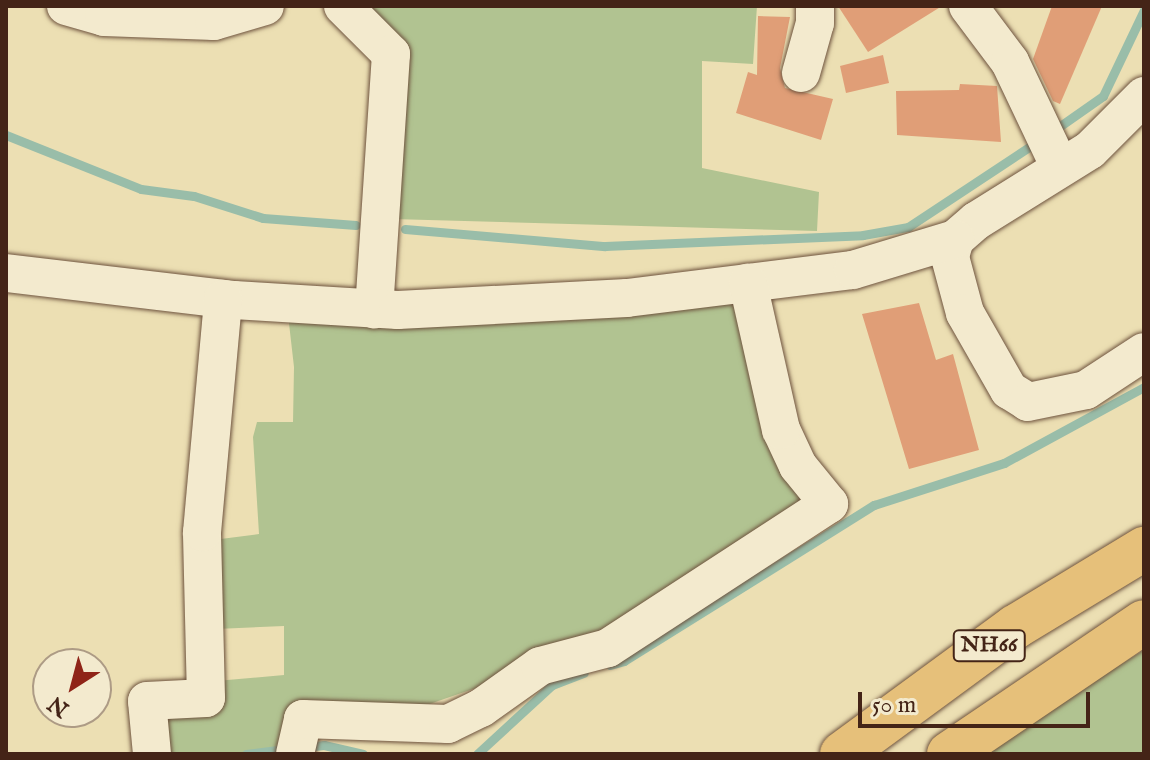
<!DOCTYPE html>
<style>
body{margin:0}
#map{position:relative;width:1150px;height:760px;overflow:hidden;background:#ecdfb3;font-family:"IM FELL English",serif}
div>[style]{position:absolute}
.green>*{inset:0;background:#b1c391}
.stream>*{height:9px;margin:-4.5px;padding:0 4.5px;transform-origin:4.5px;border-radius:4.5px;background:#99bda9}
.building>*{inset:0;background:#e09e77}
.roads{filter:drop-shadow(0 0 2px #6e533e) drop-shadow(0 0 2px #6e533e)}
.minor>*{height:38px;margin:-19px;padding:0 19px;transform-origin:19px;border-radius:19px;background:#f3eace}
.highway>*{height:44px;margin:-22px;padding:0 22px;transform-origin:22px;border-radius:22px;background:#e6c07a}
span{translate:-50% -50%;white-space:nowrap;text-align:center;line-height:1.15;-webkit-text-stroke:6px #f3eace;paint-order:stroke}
.shield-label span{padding:2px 6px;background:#f3eace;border:2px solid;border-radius:6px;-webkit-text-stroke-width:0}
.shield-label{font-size:22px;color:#442417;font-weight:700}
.frame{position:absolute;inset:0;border:8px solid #442417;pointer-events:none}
.north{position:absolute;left:32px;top:648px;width:80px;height:80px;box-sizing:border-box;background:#f3eace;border:2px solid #ad9b85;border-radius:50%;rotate:216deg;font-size:22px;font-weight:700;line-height:32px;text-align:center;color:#442417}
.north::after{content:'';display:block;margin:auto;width:28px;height:36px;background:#8f2418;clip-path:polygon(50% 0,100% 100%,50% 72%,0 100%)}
.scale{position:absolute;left:858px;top:692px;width:232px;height:36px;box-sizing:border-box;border:4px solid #442417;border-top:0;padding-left:10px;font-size:24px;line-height:28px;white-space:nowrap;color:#442417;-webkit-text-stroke:6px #f3eace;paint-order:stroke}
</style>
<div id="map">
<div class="green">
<i style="clip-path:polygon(355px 6px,757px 6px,753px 64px,702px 61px,702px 168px,819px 192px,817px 231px,392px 219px,397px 47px)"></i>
<i style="clip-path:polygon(746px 286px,827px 503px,540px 666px,418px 708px,307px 712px,286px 754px,160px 754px,158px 713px,216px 681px,284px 675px,284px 626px,216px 629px,213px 540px,259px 534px,253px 437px,257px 422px,293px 422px,294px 367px,287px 306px)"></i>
<i style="clip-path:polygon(1144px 650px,1144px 754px,985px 754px,1041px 714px)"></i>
</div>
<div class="stream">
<i style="left:1053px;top:131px;width:61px;rotate:-35deg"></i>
<i style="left:1103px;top:96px;width:95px;rotate:-64.5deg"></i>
<i style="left:6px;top:135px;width:145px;rotate:21.8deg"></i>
<i style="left:141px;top:189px;width:53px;rotate:7.5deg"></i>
<i style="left:194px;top:196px;width:72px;rotate:17.7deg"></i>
<i style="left:263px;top:218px;width:93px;rotate:4.3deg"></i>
<i style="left:405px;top:229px;width:201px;rotate:4.9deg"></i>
<i style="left:605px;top:246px;width:258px;rotate:-2.4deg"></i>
<i style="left:863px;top:235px;width:46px;rotate:-10.1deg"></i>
<i style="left:908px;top:227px;width:156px;rotate:-33.5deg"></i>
<i style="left:610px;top:665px;width:15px;rotate:-16deg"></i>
<i style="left:624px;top:661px;width:295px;rotate:-32deg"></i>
<i style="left:874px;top:505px;width:137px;rotate:-17.9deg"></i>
<i style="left:1004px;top:463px;width:159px;rotate:-28.5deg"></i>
<i style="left:305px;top:747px;width:19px;rotate:-6deg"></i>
<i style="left:324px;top:745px;width:40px;rotate:13deg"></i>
<i style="left:246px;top:754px;width:40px;rotate:-7.1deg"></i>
<i style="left:477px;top:754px;width:102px;rotate:-42.6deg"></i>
<i style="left:552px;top:685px;width:34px;rotate:-21deg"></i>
</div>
<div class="building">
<i style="clip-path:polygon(838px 6px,942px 6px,868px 52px)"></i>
<i style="clip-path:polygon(1052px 6px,1102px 6px,1060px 104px,1053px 101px,1033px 59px)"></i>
<i style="clip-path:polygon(758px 16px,790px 17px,780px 68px,785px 88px,833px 99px,821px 140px,736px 113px,748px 72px,757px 75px)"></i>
<i style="clip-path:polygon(883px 55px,889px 83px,846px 93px,840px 66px)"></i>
<i style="clip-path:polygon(960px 84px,997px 86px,1001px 142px,897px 135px,896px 91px,959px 90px)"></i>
<i style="clip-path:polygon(919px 303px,936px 360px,953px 354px,979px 450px,909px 469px,862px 314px)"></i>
</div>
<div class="roads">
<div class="minor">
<i style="left:66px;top:6px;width:40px;rotate:16deg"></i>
<i style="left:104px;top:17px;width:110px;rotate:2.1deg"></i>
<i style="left:214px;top:21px;width:53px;rotate:-16.4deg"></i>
<i style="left:343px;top:6px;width:68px;rotate:45deg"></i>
<i style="left:391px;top:54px;width:256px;rotate:93.8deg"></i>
<i style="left:968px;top:6px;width:70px;rotate:53.1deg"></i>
<i style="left:1010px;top:62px;width:114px;rotate:64.6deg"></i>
<i style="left:801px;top:73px;width:52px;rotate:-74.4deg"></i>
<i style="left:815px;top:23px;width:17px;rotate:-90deg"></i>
<i style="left:1144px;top:96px;width:76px;rotate:135deg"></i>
<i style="left:1090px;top:150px;width:134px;rotate:148.1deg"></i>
<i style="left:976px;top:221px;width:28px;rotate:139deg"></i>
<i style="left:955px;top:239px;width:19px;rotate:106deg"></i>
<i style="left:950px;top:257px;width:58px;rotate:75deg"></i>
<i style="left:965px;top:313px;width:89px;rotate:60.3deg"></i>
<i style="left:1009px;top:390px;width:22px;rotate:32deg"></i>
<i style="left:1028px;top:402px;width:59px;rotate:-11.7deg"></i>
<i style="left:1086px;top:390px;width:69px;rotate:-33.2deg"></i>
<i style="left:6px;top:273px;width:230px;rotate:6.8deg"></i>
<i style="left:234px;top:300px;width:164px;rotate:3.5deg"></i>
<i style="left:398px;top:310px;width:229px;rotate:-3deg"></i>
<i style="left:627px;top:298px;width:228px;rotate:-7.1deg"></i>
<i style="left:853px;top:270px;width:107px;rotate:-16.9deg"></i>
<i style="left:152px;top:754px;width:53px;rotate:-95.4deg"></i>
<i style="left:147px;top:701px;width:59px;rotate:-2.9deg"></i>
<i style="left:206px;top:698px;width:166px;rotate:-91.4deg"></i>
<i style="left:202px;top:532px;width:234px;rotate:-84.8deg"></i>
<i style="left:295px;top:754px;width:36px;rotate:-77deg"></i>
<i style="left:303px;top:719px;width:145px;rotate:2deg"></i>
<i style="left:448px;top:724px;width:37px;rotate:-26deg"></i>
<i style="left:481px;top:708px;width:72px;rotate:-35.4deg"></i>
<i style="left:540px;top:666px;width:70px;rotate:-14.8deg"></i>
<i style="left:608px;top:648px;width:264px;rotate:-33.1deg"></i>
<i style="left:829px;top:504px;width:49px;rotate:-129.2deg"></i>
<i style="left:798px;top:466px;width:40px;rotate:-115deg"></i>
<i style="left:781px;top:430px;width:151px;rotate:-102.7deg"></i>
</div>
<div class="highway">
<i style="left:842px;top:754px;width:215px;rotate:-36.3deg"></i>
<i style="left:1015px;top:627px;width:151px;rotate:-31.2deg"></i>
<i style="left:949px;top:754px;width:235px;rotate:-34.1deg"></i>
</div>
</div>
<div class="shield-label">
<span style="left:989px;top:646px">NH66</span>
</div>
<div class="frame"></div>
<div class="north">N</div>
<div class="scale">50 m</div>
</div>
